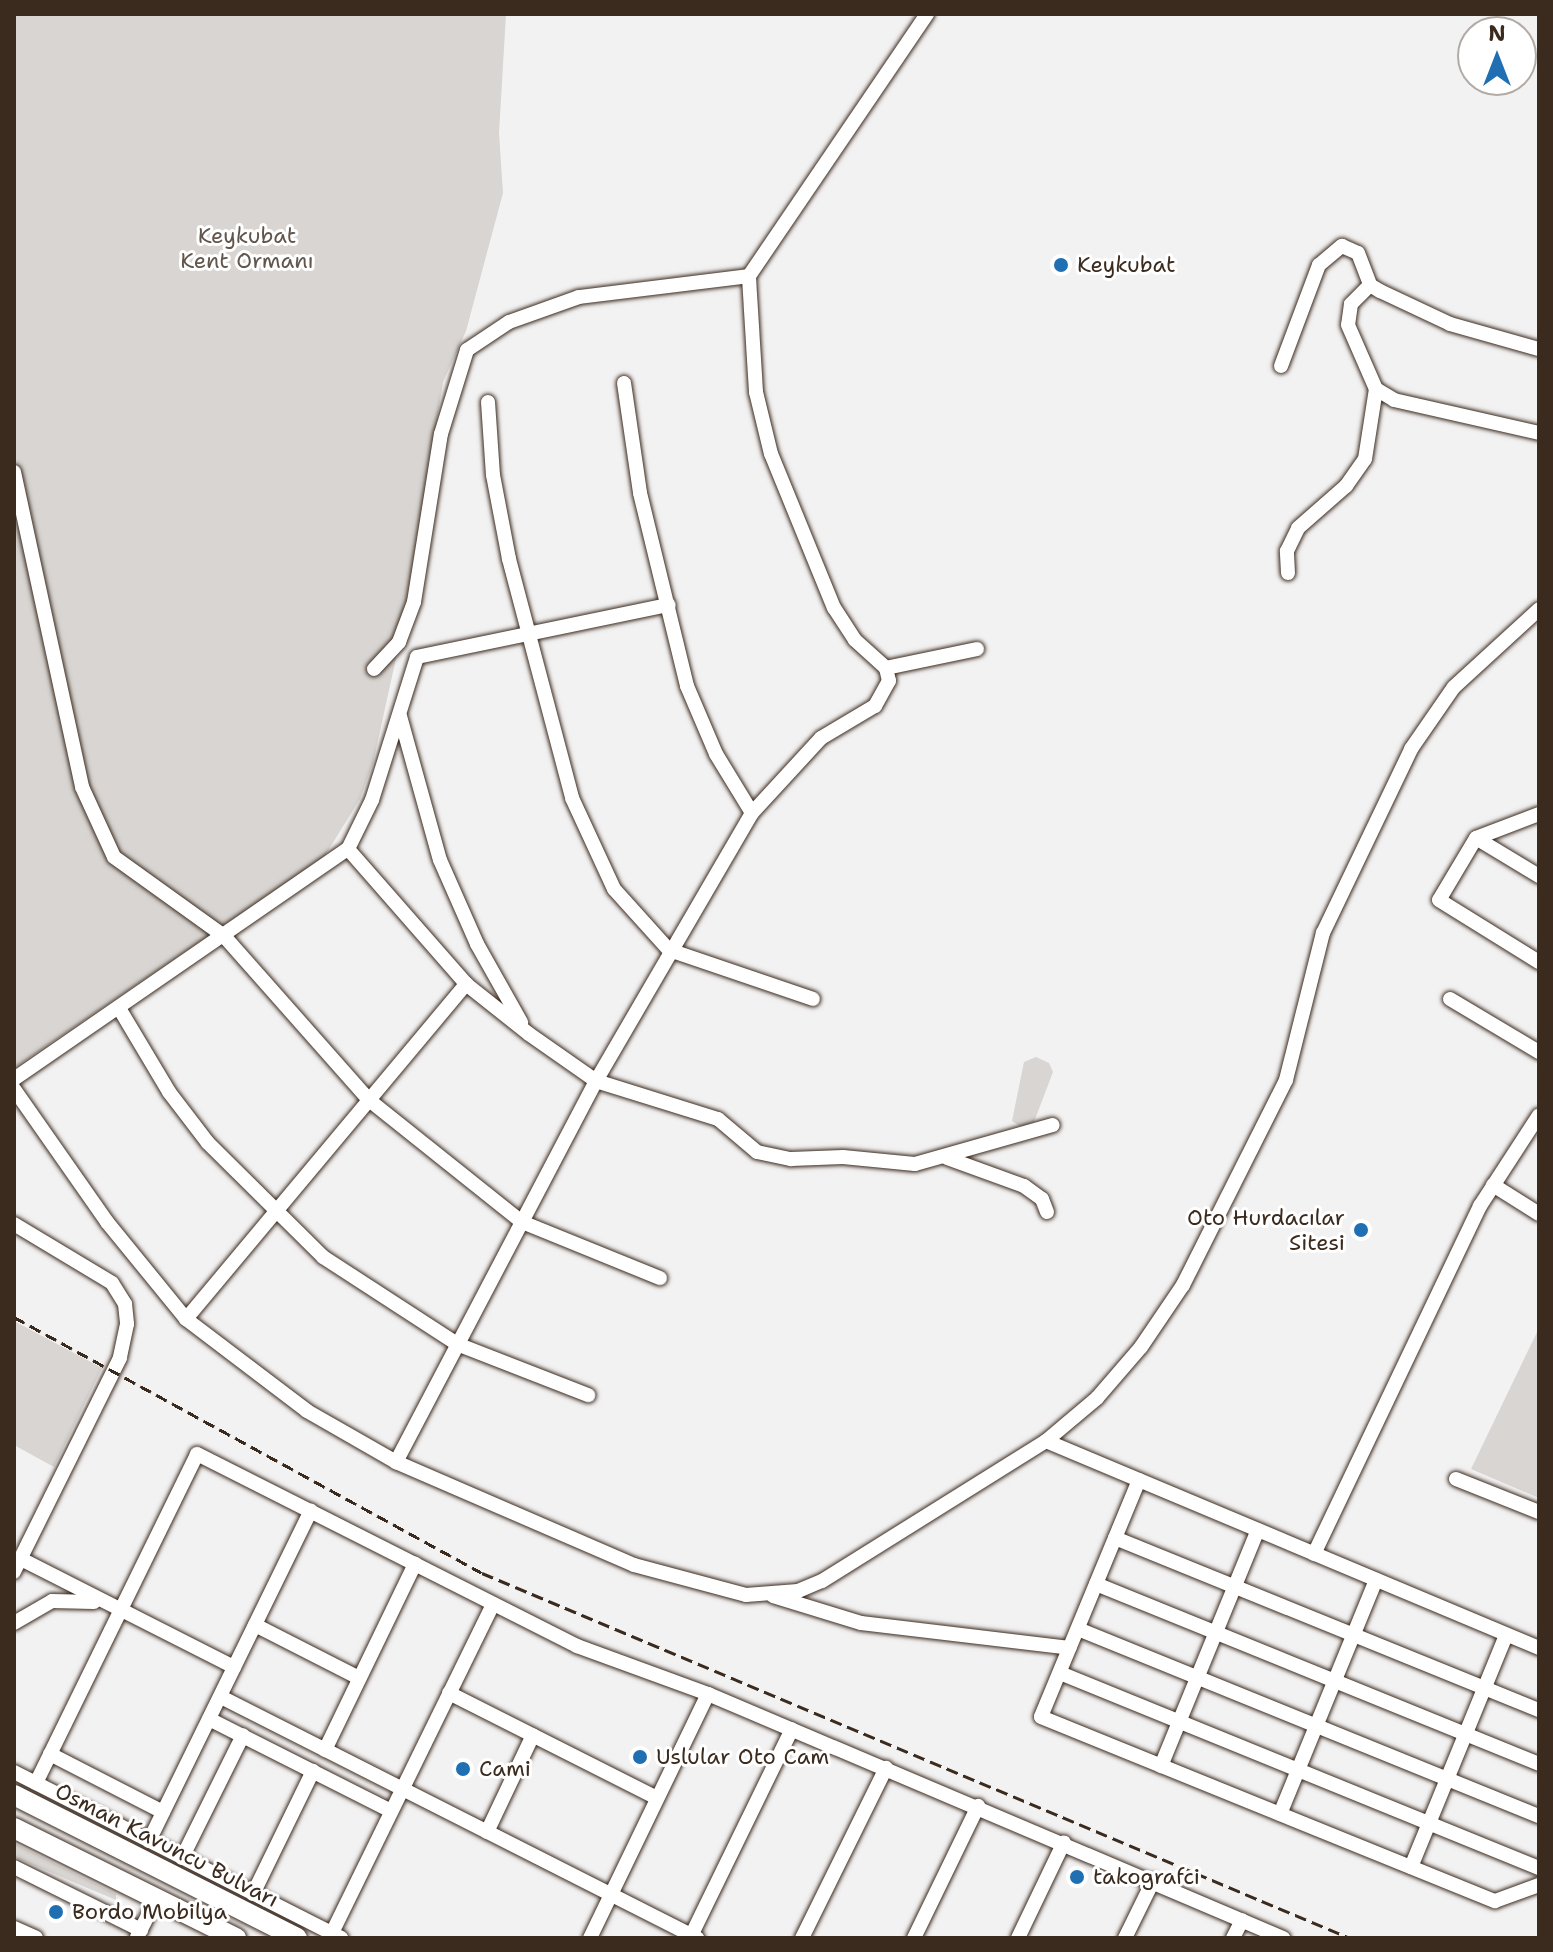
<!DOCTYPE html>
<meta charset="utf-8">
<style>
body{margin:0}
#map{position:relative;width:1553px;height:1952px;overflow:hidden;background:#f3f2f2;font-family:"Shantell Sans",sans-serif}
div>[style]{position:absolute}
.green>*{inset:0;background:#d8d5d2}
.roads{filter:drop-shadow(0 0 2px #3b2a1e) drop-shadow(0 0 2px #3b2a1e)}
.minor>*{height:14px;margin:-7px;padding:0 7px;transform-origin:7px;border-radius:7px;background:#fff}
.highway>*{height:20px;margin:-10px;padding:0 10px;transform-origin:10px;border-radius:10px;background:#fff}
.rail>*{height:3px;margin-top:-1.5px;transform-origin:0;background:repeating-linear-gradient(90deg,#3b2a1e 0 12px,transparent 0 18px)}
.dots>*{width:22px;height:22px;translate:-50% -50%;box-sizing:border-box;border:4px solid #fff;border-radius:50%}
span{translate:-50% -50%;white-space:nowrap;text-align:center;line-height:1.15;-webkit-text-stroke:6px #fff;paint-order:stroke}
.park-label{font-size:22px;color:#62554b}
.poi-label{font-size:22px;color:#3b2a1e}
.left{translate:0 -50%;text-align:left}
.right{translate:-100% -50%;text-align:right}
.street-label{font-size:22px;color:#3b2a1e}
.frame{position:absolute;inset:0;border:16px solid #3b2a1e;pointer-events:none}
.north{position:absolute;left:1457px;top:16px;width:80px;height:80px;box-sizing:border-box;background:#fff;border:2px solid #b1aaa5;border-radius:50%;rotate:0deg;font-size:22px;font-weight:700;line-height:32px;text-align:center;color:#3b2a1e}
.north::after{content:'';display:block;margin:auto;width:28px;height:36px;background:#1f6fb2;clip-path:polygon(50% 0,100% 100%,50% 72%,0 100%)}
</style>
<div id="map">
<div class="green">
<i style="clip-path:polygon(14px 14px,506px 14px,499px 133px,503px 193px,466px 331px,443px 382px,402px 631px,373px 763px,360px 799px,324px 857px,14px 1068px)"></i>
<i style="clip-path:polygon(1036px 1057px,1049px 1063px,1053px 1072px,1034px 1122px,1021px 1127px,1012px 1121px,1024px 1062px)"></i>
<i style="clip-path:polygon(14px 1321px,102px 1368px,54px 1467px,14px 1445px)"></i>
<i style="clip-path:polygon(1539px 1328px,1539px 1498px,1471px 1469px)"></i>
<i style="clip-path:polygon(14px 1843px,116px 1894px,116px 1900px,14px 1857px)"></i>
</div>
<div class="roads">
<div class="minor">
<i style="left:1370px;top:285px;width:27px;rotate:135deg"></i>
<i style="left:1351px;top:304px;width:21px;rotate:98deg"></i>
<i style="left:1348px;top:325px;width:70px;rotate:66.4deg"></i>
<i style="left:1376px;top:389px;width:21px;rotate:31deg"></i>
<i style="left:1394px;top:400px;width:149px;rotate:12.8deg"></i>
<i style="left:1281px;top:366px;width:108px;rotate:-69.4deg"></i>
<i style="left:1319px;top:265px;width:30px;rotate:-40deg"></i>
<i style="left:1342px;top:246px;width:17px;rotate:24deg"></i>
<i style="left:1358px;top:253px;width:34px;rotate:69deg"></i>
<i style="left:1370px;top:285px;width:12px;rotate:31deg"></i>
<i style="left:1380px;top:291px;width:77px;rotate:25.2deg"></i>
<i style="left:1450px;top:324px;width:92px;rotate:15.7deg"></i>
<i style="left:624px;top:383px;width:111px;rotate:81.7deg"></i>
<i style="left:640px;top:493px;width:199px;rotate:76.3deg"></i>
<i style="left:687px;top:686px;width:74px;rotate:66.9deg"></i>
<i style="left:716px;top:754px;width:69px;rotate:58.6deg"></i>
<i style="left:488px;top:402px;width:73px;rotate:86.1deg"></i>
<i style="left:493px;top:475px;width:86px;rotate:79.2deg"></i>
<i style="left:509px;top:559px;width:247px;rotate:75.2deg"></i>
<i style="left:572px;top:798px;width:100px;rotate:65.2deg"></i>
<i style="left:614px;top:889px;width:82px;rotate:48deg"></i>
<i style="left:669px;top:950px;width:152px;rotate:18.8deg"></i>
<i style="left:14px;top:472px;width:322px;rotate:77.8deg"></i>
<i style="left:82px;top:787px;width:77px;rotate:65.4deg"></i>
<i style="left:114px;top:857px;width:135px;rotate:35.7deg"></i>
<i style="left:224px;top:936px;width:219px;rotate:48.5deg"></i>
<i style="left:369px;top:1100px;width:196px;rotate:38.6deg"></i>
<i style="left:522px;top:1222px;width:149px;rotate:22.1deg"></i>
<i style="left:1288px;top:573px;width:22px;rotate:-93deg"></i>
<i style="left:1287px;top:551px;width:25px;rotate:-64deg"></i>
<i style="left:1298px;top:528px;width:64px;rotate:-41.2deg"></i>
<i style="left:1346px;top:486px;width:33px;rotate:-55deg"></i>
<i style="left:1365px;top:459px;width:71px;rotate:-81.1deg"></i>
<i style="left:886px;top:668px;width:93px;rotate:-11.8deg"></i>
<i style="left:374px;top:669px;width:37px;rotate:-47deg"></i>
<i style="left:399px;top:642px;width:43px;rotate:-69.4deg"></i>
<i style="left:414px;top:602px;width:170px;rotate:-80.9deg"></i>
<i style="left:441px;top:434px;width:88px;rotate:-72.8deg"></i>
<i style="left:467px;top:350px;width:50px;rotate:-33.7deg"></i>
<i style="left:509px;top:322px;width:74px;rotate:-19.7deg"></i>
<i style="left:579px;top:297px;width:171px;rotate:-7deg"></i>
<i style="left:749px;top:276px;width:317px;rotate:-55.8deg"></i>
<i style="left:400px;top:716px;width:149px;rotate:74.5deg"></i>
<i style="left:440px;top:860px;width:92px;rotate:66.2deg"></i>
<i style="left:477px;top:944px;width:90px;rotate:60.6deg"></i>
<i style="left:1539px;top:814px;width:67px;rotate:159.1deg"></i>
<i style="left:1476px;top:838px;width:72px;rotate:120.8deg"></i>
<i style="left:1439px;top:900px;width:118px;rotate:31.8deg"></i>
<i style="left:1476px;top:838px;width:74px;rotate:31.1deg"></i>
<i style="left:348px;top:849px;width:179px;rotate:48.8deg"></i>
<i style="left:466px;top:984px;width:80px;rotate:38.4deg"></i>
<i style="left:529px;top:1034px;width:82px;rotate:35deg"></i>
<i style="left:596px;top:1081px;width:128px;rotate:17.3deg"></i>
<i style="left:718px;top:1119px;width:51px;rotate:40.2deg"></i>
<i style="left:757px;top:1152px;width:35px;rotate:12deg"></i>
<i style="left:791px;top:1159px;width:52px;rotate:-2.2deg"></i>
<i style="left:843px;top:1157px;width:72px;rotate:5.6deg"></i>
<i style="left:915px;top:1164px;width:143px;rotate:-15.8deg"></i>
<i style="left:1450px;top:999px;width:104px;rotate:30.8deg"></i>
<i style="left:119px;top:1008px;width:98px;rotate:59.2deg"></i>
<i style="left:169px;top:1092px;width:64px;rotate:52.6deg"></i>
<i style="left:208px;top:1143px;width:162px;rotate:44.7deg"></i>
<i style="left:323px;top:1257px;width:160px;rotate:33deg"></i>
<i style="left:457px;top:1344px;width:141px;rotate:21.3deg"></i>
<i style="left:14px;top:1079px;width:406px;rotate:-34.6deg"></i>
<i style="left:348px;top:849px;width:55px;rotate:-63.9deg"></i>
<i style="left:372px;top:800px;width:150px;rotate:-72.5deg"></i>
<i style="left:417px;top:657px;width:257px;rotate:-11.7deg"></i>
<i style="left:14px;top:1089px;width:162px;rotate:55deg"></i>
<i style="left:107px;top:1222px;width:125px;rotate:50.8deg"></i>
<i style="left:186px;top:1319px;width:152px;rotate:37.2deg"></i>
<i style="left:307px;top:1411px;width:103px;rotate:29.8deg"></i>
<i style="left:396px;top:1462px;width:259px;rotate:23.4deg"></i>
<i style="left:634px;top:1565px;width:116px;rotate:15deg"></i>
<i style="left:746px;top:1595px;width:52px;rotate:-4.4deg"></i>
<i style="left:798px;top:1591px;width:26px;rotate:-23deg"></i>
<i style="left:822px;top:1581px;width:264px;rotate:-32deg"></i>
<i style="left:1046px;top:1441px;width:67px;rotate:-40.1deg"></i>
<i style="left:1097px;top:1398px;width:67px;rotate:-49.2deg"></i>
<i style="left:1141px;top:1347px;width:75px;rotate:-55.9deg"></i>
<i style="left:1183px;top:1285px;width:229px;rotate:-63.3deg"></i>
<i style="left:1286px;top:1080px;width:152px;rotate:-75.9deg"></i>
<i style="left:1323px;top:933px;width:204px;rotate:-64.4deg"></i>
<i style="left:1411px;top:749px;width:75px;rotate:-55.3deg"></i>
<i style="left:1454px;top:687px;width:115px;rotate:-42.5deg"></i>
<i style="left:947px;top:1158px;width:82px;rotate:20deg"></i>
<i style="left:1024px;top:1186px;width:22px;rotate:36deg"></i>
<i style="left:1042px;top:1199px;width:14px;rotate:69deg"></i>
<i style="left:1493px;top:1185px;width:54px;rotate:32.2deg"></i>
<i style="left:14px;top:1224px;width:114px;rotate:31deg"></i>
<i style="left:112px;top:1283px;width:25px;rotate:58deg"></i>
<i style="left:125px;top:1304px;width:20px;rotate:84deg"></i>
<i style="left:127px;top:1324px;width:35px;rotate:102deg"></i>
<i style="left:120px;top:1358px;width:239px;rotate:116.4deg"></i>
<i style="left:186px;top:1319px;width:437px;rotate:-50.1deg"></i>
<i style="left:1046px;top:1441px;width:535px;rotate:22.78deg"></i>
<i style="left:396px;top:1462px;width:430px;rotate:-62.3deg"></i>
<i style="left:596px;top:1081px;width:310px;rotate:-59.8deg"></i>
<i style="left:752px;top:813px;width:102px;rotate:-47.4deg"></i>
<i style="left:821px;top:738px;width:63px;rotate:-30.7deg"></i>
<i style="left:875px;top:706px;width:29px;rotate:-61deg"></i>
<i style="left:889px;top:681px;width:13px;rotate:-103deg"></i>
<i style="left:886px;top:668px;width:42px;rotate:-137.9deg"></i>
<i style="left:855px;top:640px;width:38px;rotate:-123deg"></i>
<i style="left:834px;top:608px;width:166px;rotate:-112.2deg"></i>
<i style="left:771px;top:454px;width:64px;rotate:-103.6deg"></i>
<i style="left:756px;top:392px;width:116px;rotate:-93.5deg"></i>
<i style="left:1456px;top:1479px;width:89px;rotate:21.7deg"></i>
<i style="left:1139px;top:1480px;width:256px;rotate:112.5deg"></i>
<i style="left:1041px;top:1717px;width:490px;rotate:22.1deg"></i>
<i style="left:1495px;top:1901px;width:47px;rotate:-20deg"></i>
<i style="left:1115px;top:1538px;width:458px;rotate:22.1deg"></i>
<i style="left:1314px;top:1554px;width:386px;rotate:-64.5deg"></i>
<i style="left:1480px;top:1206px;width:108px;rotate:-57deg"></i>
<i style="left:21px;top:1559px;width:239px;rotate:26.9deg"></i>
<i style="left:1096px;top:1584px;width:478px;rotate:22.1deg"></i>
<i style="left:773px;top:1596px;width:92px;rotate:17.1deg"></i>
<i style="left:861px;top:1623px;width:210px;rotate:6.8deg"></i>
<i style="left:14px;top:1623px;width:44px;rotate:-30.1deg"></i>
<i style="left:52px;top:1601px;width:42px;rotate:1.4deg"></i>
<i style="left:255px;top:1625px;width:117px;rotate:27deg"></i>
<i style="left:1078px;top:1629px;width:497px;rotate:22.1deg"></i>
<i style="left:1060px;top:1673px;width:517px;rotate:22.15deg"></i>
<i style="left:449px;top:1693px;width:233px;rotate:26.8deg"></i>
<i style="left:221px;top:1697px;width:534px;rotate:26.85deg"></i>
<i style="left:209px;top:1719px;width:204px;rotate:26.8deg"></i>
<i style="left:325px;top:1750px;width:207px;rotate:-64.2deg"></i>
<i style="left:50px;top:1754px;width:127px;rotate:27.2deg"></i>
<i style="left:1161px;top:1766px;width:255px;rotate:-67.7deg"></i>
<i style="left:14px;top:1772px;width:367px;rotate:26.9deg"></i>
<i style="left:36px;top:1783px;width:366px;rotate:-63.9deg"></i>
<i style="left:197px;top:1454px;width:426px;rotate:26.8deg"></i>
<i style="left:577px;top:1646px;width:140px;rotate:20.1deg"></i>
<i style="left:708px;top:1694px;width:625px;rotate:22.99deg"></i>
<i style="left:1280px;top:1814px;width:253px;rotate:-67.7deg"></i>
<i style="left:487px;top:1832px;width:107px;rotate:-64.6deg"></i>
<i style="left:149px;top:1841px;width:368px;rotate:-63.9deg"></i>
<i style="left:182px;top:1858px;width:137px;rotate:-63.6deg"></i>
<i style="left:14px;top:1867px;width:142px;rotate:26.4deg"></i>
<i style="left:1411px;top:1867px;width:251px;rotate:-67.7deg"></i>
<i style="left:253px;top:1894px;width:137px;rotate:-64deg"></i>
<i style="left:14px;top:1928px;width:24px;rotate:24deg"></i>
<i style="left:332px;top:1933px;width:366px;rotate:-63.9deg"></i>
<i style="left:691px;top:1936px;width:230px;rotate:-64deg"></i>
<i style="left:137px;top:1937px;width:44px;rotate:-62.9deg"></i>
<i style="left:590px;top:1938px;width:271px;rotate:-64.2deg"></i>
<i style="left:802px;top:1938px;width:190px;rotate:-63.7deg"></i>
<i style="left:914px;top:1938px;width:147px;rotate:-64.1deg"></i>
<i style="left:1018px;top:1938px;width:106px;rotate:-64.4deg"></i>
<i style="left:1125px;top:1938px;width:64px;rotate:-63.8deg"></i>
<i style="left:1233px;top:1938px;width:20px;rotate:-63deg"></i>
</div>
<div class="highway">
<i style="left:14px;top:1795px;width:317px;rotate:26.8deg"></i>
<i style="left:14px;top:1828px;width:248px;rotate:26.4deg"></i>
</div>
</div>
<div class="rail">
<i style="left:14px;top:1317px;width:533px;rotate:28.68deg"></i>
<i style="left:482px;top:1573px;width:942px;rotate:22.81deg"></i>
</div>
<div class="dots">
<i style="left:1061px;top:265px;background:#1f6fb2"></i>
<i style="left:1361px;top:1230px;background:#1f6fb2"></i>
<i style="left:640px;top:1757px;background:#1f6fb2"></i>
<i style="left:463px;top:1769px;background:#1f6fb2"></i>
<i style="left:1077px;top:1877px;background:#1f6fb2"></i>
<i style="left:56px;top:1912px;background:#1f6fb2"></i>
</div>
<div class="park-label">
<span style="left:247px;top:248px">Keykubat<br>Kent Ormanı</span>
</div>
<div class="poi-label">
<span class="left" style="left:1077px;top:265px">Keykubat</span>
<span class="right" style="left:1345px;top:1230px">Oto Hurdacılar<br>Sitesi</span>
<span class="left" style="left:656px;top:1757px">Uslular Oto Cam</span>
<span class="left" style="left:479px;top:1769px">Cami</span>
<span class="left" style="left:1093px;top:1877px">takografci</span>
<span class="left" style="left:72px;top:1912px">Bordo Mobilya</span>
</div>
<div class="street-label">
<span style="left:167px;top:1845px;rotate:27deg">Osman Kavuncu Bulvarı</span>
</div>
<div class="frame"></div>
<div class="north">N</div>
</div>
